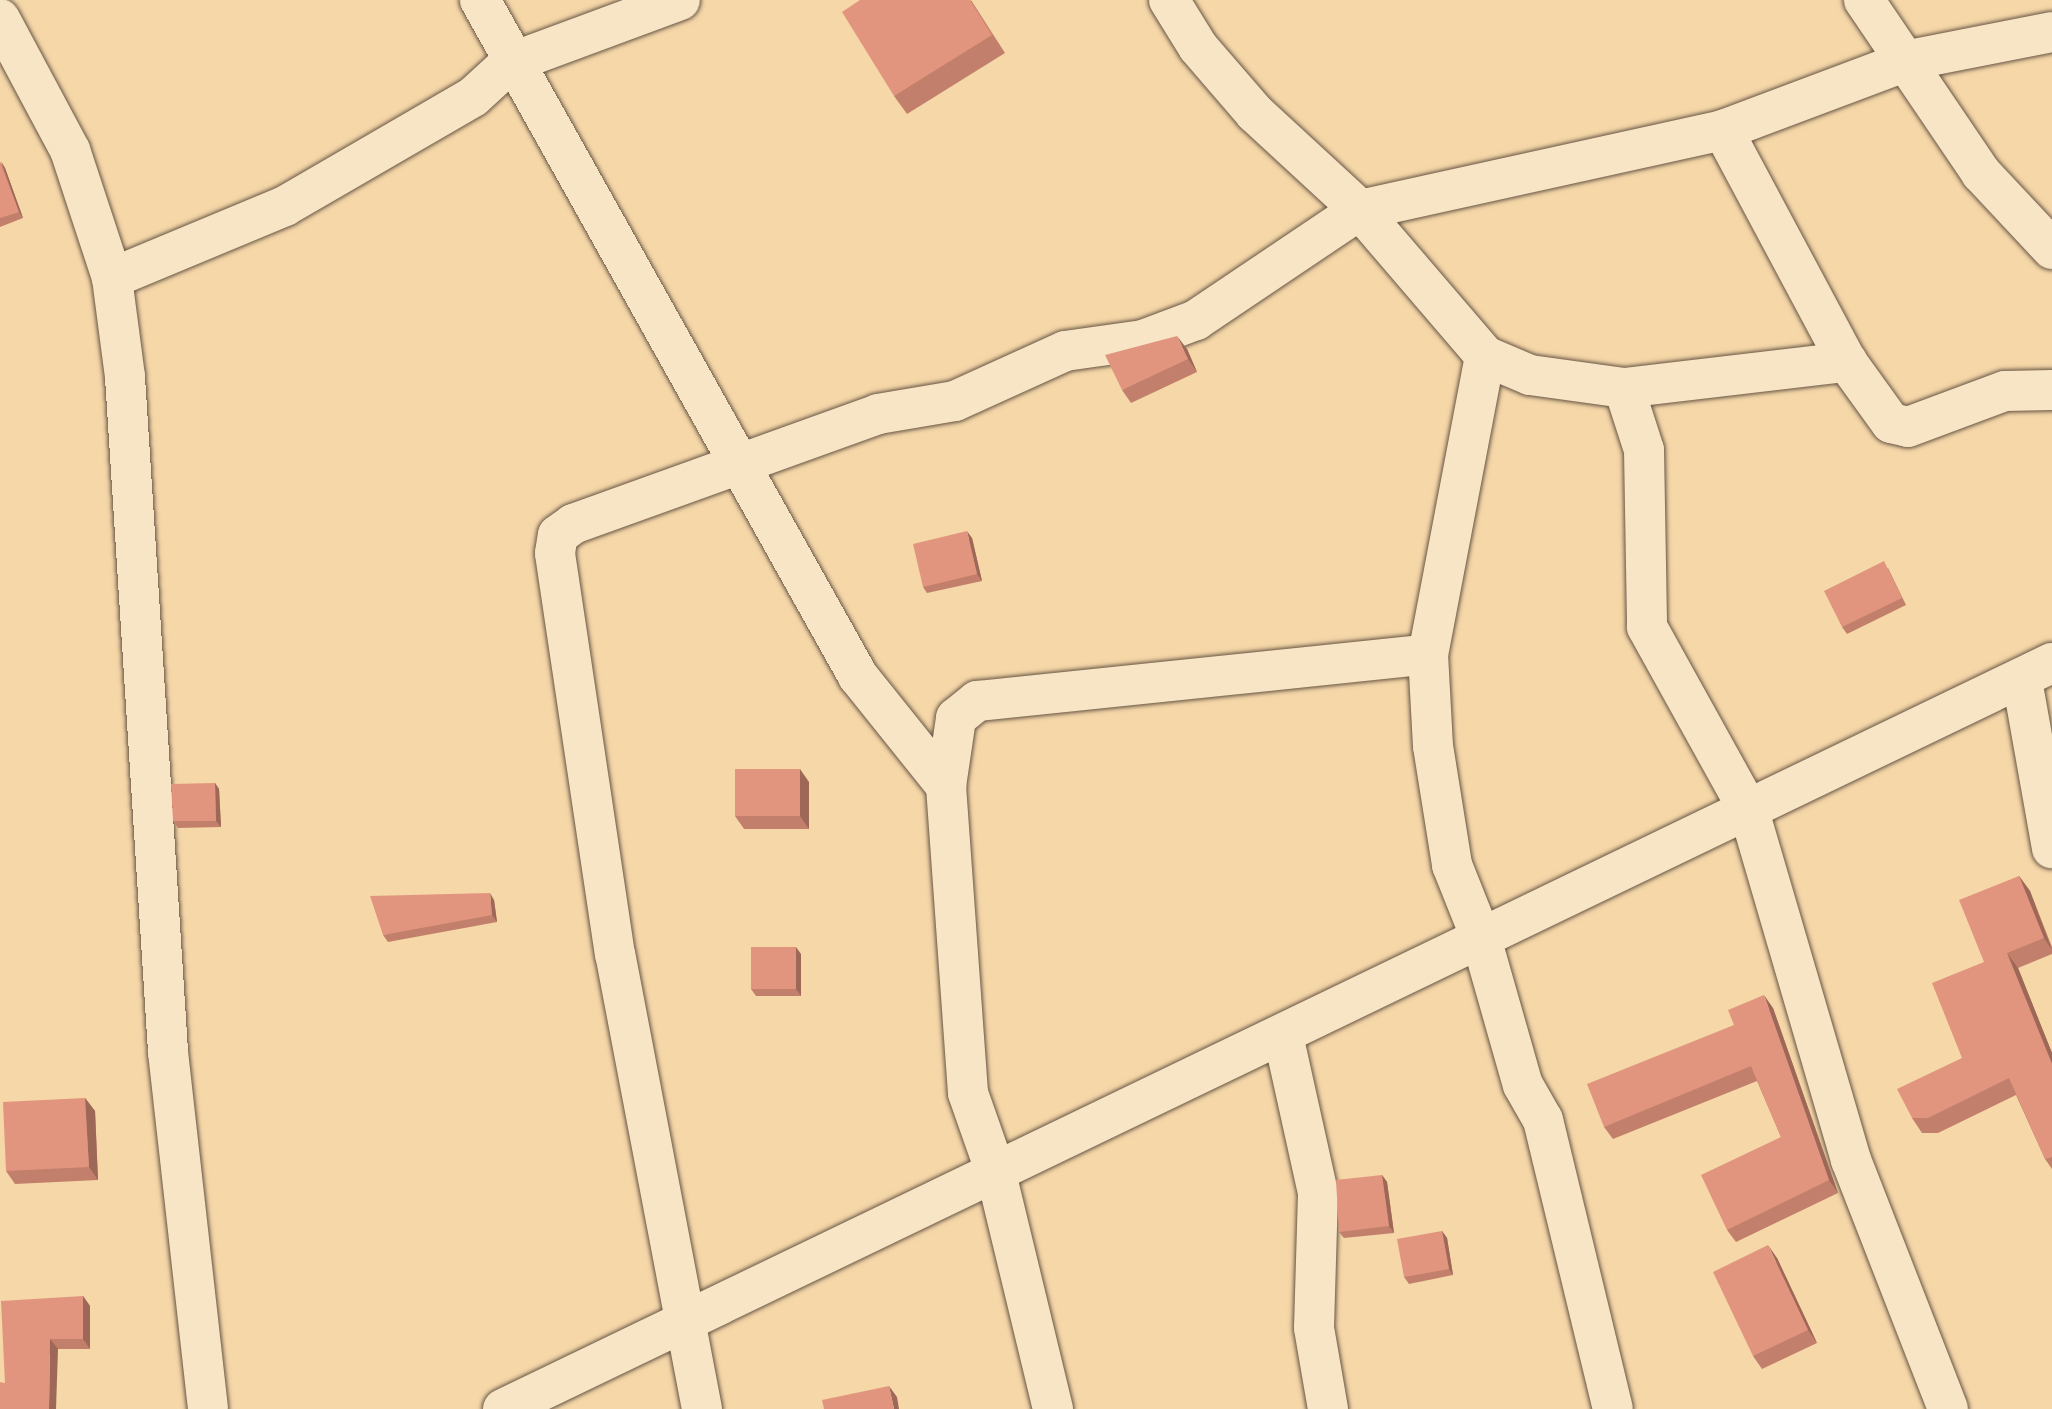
<!DOCTYPE html>
<style>
body{margin:0}
#map{position:relative;width:2052px;height:1409px;overflow:hidden;background:#f5d7a8;font-family:Vollkorn,serif}
div>[style]{position:absolute}
.roads{filter:drop-shadow(0 0 2px #675545) drop-shadow(0 0 2px #675545)}
.minor>*{height:40px;margin:-20px;padding:0 20px;transform-origin:20px;border-radius:20px;background:#f8e5c6}
.wall>*{inset:0;background:#c2806c}
.shaded-wall>*{inset:0;background:#9e6858}
.building>*{inset:0;background:#e2957e}
span{translate:-50% -50%;white-space:nowrap;text-align:center;line-height:1.15;-webkit-text-stroke:9px #f8e5c6;paint-order:stroke}
</style>
<div id="map">
<div class="roads">
<div class="minor">
<i style="left:480px;top:0;width:775px;rotate:60.79deg"></i>
<i style="left:858px;top:676px;width:141px;rotate:51.3deg"></i>
<i style="left:1169px;top:0;width:55px;rotate:58.3deg"></i>
<i style="left:1198px;top:47px;width:87px;rotate:49.2deg"></i>
<i style="left:1255px;top:113px;width:143px;rotate:42.7deg"></i>
<i style="left:1360px;top:210px;width:192px;rotate:49.4deg"></i>
<i style="left:1485px;top:356px;width:49px;rotate:22.9deg"></i>
<i style="left:1530px;top:375px;width:95px;rotate:7.9deg"></i>
<i style="left:1624px;top:388px;width:225px;rotate:-6.7deg"></i>
<i style="left:1864px;top:0;width:209px;rotate:55.9deg"></i>
<i style="left:1981px;top:173px;width:104px;rotate:46.9deg"></i>
<i style="left:0;top:19px;width:149px;rotate:61.9deg"></i>
<i style="left:70px;top:150px;width:135px;rotate:71.8deg"></i>
<i style="left:112px;top:278px;width:100px;rotate:82.5deg"></i>
<i style="left:125px;top:377px;width:676px;rotate:86.35deg"></i>
<i style="left:168px;top:1052px;width:359px;rotate:83.6deg"></i>
<i style="left:1723px;top:130px;width:263px;rotate:61.9deg"></i>
<i style="left:1847px;top:362px;width:75px;rotate:54.2deg"></i>
<i style="left:1891px;top:423px;width:17px;rotate:13deg"></i>
<i style="left:1908px;top:427px;width:103px;rotate:-20.4deg"></i>
<i style="left:2005px;top:391px;width:47px;rotate:-1.2deg"></i>
<i style="left:112px;top:278px;width:187px;rotate:-22.6deg"></i>
<i style="left:285px;top:206px;width:217px;rotate:-30.1deg"></i>
<i style="left:473px;top:97px;width:50px;rotate:-42.6deg"></i>
<i style="left:510px;top:63px;width:181px;rotate:-20.3deg"></i>
<i style="left:1485px;top:356px;width:303px;rotate:100.8deg"></i>
<i style="left:1428px;top:654px;width:92px;rotate:86.9deg"></i>
<i style="left:1433px;top:746px;width:121px;rotate:80.9deg"></i>
<i style="left:1452px;top:865px;width:79px;rotate:68.3deg"></i>
<i style="left:1481px;top:938px;width:153px;rotate:74.1deg"></i>
<i style="left:1523px;top:1085px;width:40px;rotate:60.3deg"></i>
<i style="left:1543px;top:1120px;width:297px;rotate:76.4deg"></i>
<i style="left:1624px;top:388px;width:65px;rotate:72.1deg"></i>
<i style="left:1644px;top:450px;width:177px;rotate:89deg"></i>
<i style="left:1647px;top:627px;width:210px;rotate:61deg"></i>
<i style="left:1749px;top:811px;width:364px;rotate:73.7deg"></i>
<i style="left:1851px;top:1160px;width:267px;rotate:68.7deg"></i>
<i style="left:2022px;top:680px;width:171px;rotate:79.9deg"></i>
<i style="left:1283px;top:1035px;width:162px;rotate:77.5deg"></i>
<i style="left:1318px;top:1193px;width:135px;rotate:91.7deg"></i>
<i style="left:1314px;top:1328px;width:82px;rotate:80.2deg"></i>
<i style="left:503px;top:1409px;width:1719px;rotate:-25.72deg"></i>
<i style="left:702px;top:1409px;width:462px;rotate:-100.8deg"></i>
<i style="left:615px;top:955px;width:406px;rotate:-98.5deg"></i>
<i style="left:555px;top:553px;width:18px;rotate:-81deg"></i>
<i style="left:558px;top:535px;width:19px;rotate:-36deg"></i>
<i style="left:573px;top:524px;width:324px;rotate:-19.8deg"></i>
<i style="left:878px;top:414px;width:78px;rotate:-9.6deg"></i>
<i style="left:955px;top:401px;width:121px;rotate:-24.4deg"></i>
<i style="left:1065px;top:351px;width:79px;rotate:-8deg"></i>
<i style="left:1143px;top:340px;width:57px;rotate:-20.7deg"></i>
<i style="left:1196px;top:320px;width:197px;rotate:-33.9deg"></i>
<i style="left:1360px;top:210px;width:372px;rotate:-12.4deg"></i>
<i style="left:1723px;top:130px;width:199px;rotate:-20.6deg"></i>
<i style="left:1909px;top:60px;width:146px;rotate:-11.1deg"></i>
<i style="left:1053px;top:1409px;width:243px;rotate:-103.6deg"></i>
<i style="left:996px;top:1173px;width:85px;rotate:-109.3deg"></i>
<i style="left:968px;top:1093px;width:308px;rotate:-94.1deg"></i>
<i style="left:946px;top:786px;width:69px;rotate:-81.6deg"></i>
<i style="left:956px;top:718px;width:27px;rotate:-39deg"></i>
<i style="left:977px;top:701px;width:453px;rotate:-5.9deg"></i>
</div>
</div>
<div class="wall">
<i style="clip-path:polygon(971px 0,1005px 53px,907px 114px,894px 96px)"></i>
<i style="clip-path:polygon(0 162px,5px 168px,23px 218px,0 227px)"></i>
<i style="clip-path:polygon(1187px 349px,1197px 372px,1131px 403px,1122px 390px)"></i>
<i style="clip-path:polygon(972px 538px,982px 581px,927px 593px,923px 587px)"></i>
<i style="clip-path:polygon(1888px 568px,1906px 605px,1847px 634px,1842px 627px)"></i>
<i style="clip-path:polygon(809px 782px,809px 829px,744px 829px,735px 816px)"></i>
<i style="clip-path:polygon(215px 783px,219px 789px,221px 827px,178px 828px,173px 821px)"></i>
<i style="clip-path:polygon(2019px 876px,2030px 891px,2052px 947px,2052px 954px,2018px 968px,2052px 1053px,2052px 1169px,2045px 1159px,2016px 1095px,1938px 1133px,1922px 1133px,1912px 1118px,1962px 1058px,1984px 962px)"></i>
<i style="clip-path:polygon(494px 900px,497px 922px,388px 942px,383px 935px)"></i>
<i style="clip-path:polygon(801px 954px,801px 996px,756px 996px,751px 989px)"></i>
<i style="clip-path:polygon(1773px 1008px,1838px 1193px,1736px 1242px,1727px 1230px,1781px 1137px,1757px 1081px,1613px 1139px,1604px 1127px,1734px 1025px)"></i>
<i style="clip-path:polygon(85px 1098px,95px 1111px,98px 1180px,15px 1184px,6px 1171px)"></i>
<i style="clip-path:polygon(1382px 1175px,1387px 1182px,1394px 1233px,1344px 1238px,1339px 1232px)"></i>
<i style="clip-path:polygon(1442px 1231px,1447px 1238px,1453px 1275px,1409px 1284px,1404px 1277px)"></i>
<i style="clip-path:polygon(1777px 1258px,1817px 1343px,1762px 1369px,1753px 1356px)"></i>
<i style="clip-path:polygon(83px 1296px,90px 1306px,90px 1349px,58px 1349px,5px 1383px)"></i>
</div>
<div class="shaded-wall">
<i style="clip-path:polygon(1px 161px,5px 168px,23px 218px,19px 212px)"></i>
<i style="clip-path:polygon(1177px 336px,1187px 349px,1197px 372px,1188px 359px)"></i>
<i style="clip-path:polygon(967px 531px,972px 538px,982px 581px,977px 574px)"></i>
<i style="clip-path:polygon(800px 769px,809px 782px,809px 829px,800px 816px)"></i>
<i style="clip-path:polygon(215px 783px,219px 789px,221px 827px,216px 821px)"></i>
<i style="clip-path:polygon(2019px 876px,2030px 891px,2052px 950px,2044px 938px)"></i>
<i style="clip-path:polygon(490px 893px,494px 900px,497px 922px,492px 915px)"></i>
<i style="clip-path:polygon(796px 947px,801px 954px,801px 996px,796px 989px)"></i>
<i style="clip-path:polygon(2007px 953px,2018px 968px,2052px 1053px,2052px 1064px)"></i>
<i style="clip-path:polygon(1764px 995px,1773px 1008px,1838px 1193px,1829px 1180px)"></i>
<i style="clip-path:polygon(85px 1098px,95px 1111px,98px 1180px,89px 1167px)"></i>
<i style="clip-path:polygon(1382px 1175px,1387px 1182px,1394px 1233px,1389px 1226px)"></i>
<i style="clip-path:polygon(1442px 1231px,1447px 1238px,1453px 1275px,1449px 1269px)"></i>
<i style="clip-path:polygon(1768px 1245px,1777px 1258px,1817px 1343px,1808px 1330px)"></i>
<i style="clip-path:polygon(83px 1296px,90px 1306px,90px 1349px,83px 1339px)"></i>
<i style="clip-path:polygon(50px 1339px,58px 1349px,56px 1409px,49px 1409px)"></i>
<i style="clip-path:polygon(889px 1386px,897px 1397px,899px 1409px,894px 1409px)"></i>
</div>
<div class="building">
<i style="clip-path:polygon(860px 0,970px 0,992px 35px,894px 96px,842px 12px)"></i>
<i style="clip-path:polygon(0 162px,19px 212px,0 218px)"></i>
<i style="clip-path:polygon(1177px 336px,1188px 359px,1122px 390px,1105px 355px)"></i>
<i style="clip-path:polygon(967px 531px,977px 574px,923px 587px,913px 544px)"></i>
<i style="clip-path:polygon(1884px 561px,1902px 598px,1842px 627px,1824px 591px)"></i>
<i style="clip-path:polygon(735px 769px,800px 769px,800px 816px,735px 816px)"></i>
<i style="clip-path:polygon(215px 783px,216px 821px,173px 821px,171px 784px)"></i>
<i style="clip-path:polygon(2019px 876px,2044px 938px,2007px 953px,2052px 1064px,2052px 1157px,2045px 1159px,2009px 1078px,1928px 1118px,1912px 1118px,1897px 1089px,1962px 1058px,1932px 983px,1984px 962px,1959px 900px)"></i>
<i style="clip-path:polygon(490px 893px,492px 915px,383px 935px,370px 896px)"></i>
<i style="clip-path:polygon(751px 947px,796px 947px,796px 989px,751px 989px)"></i>
<i style="clip-path:polygon(1764px 995px,1829px 1180px,1727px 1230px,1701px 1175px,1781px 1137px,1751px 1066px,1604px 1127px,1587px 1084px,1734px 1025px,1728px 1010px)"></i>
<i style="clip-path:polygon(85px 1098px,89px 1167px,6px 1171px,3px 1102px)"></i>
<i style="clip-path:polygon(1382px 1175px,1389px 1226px,1339px 1232px,1336px 1180px)"></i>
<i style="clip-path:polygon(1442px 1231px,1449px 1269px,1404px 1277px,1397px 1239px)"></i>
<i style="clip-path:polygon(1768px 1245px,1808px 1330px,1753px 1356px,1713px 1272px)"></i>
<i style="clip-path:polygon(83px 1296px,83px 1339px,50px 1339px,49px 1409px,0 1409px,0 1382px,5px 1383px,1px 1301px)"></i>
<i style="clip-path:polygon(889px 1386px,894px 1409px,824px 1409px,822px 1400px)"></i>
</div>
</div>
